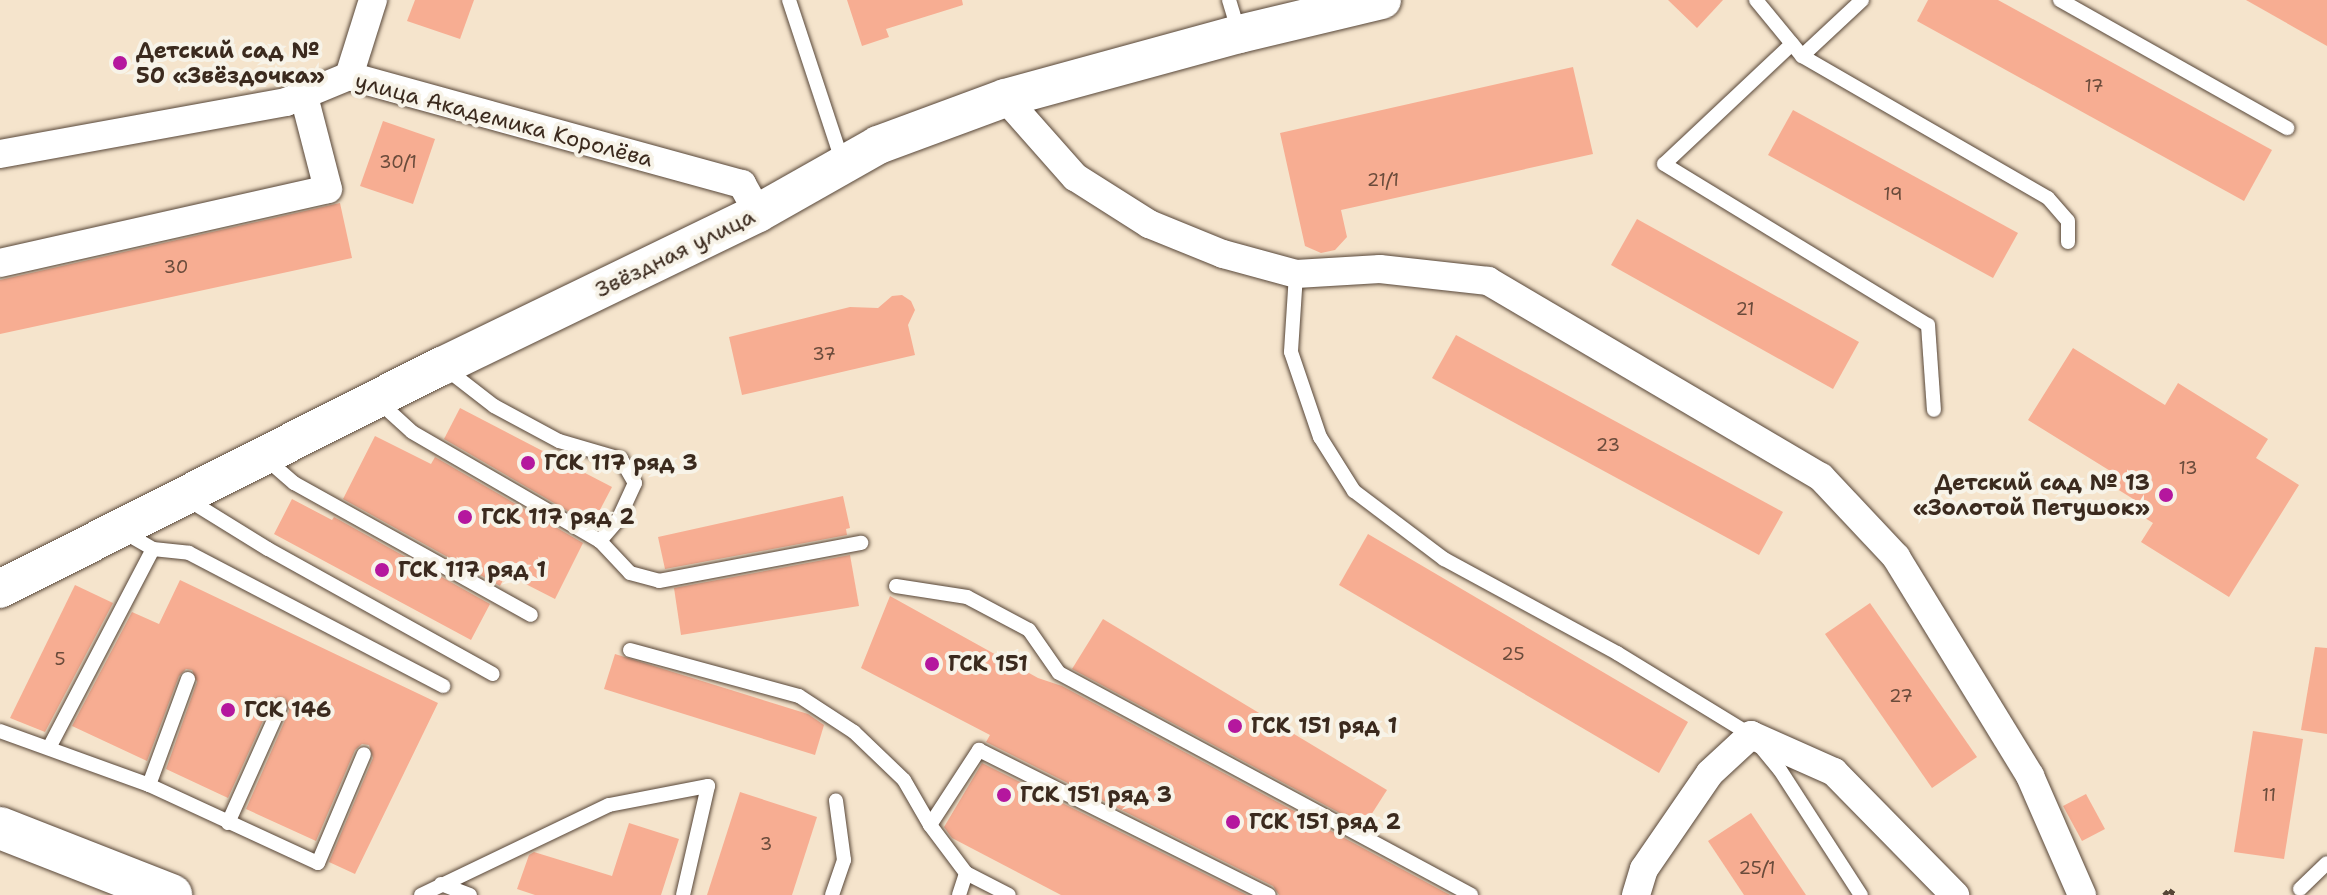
<!DOCTYPE html>
<meta charset="utf-8">
<style>
body{margin:0}
#map{position:relative;width:2327px;height:895px;overflow:hidden;background:#f5e4cc;font-family:"Shantell Sans",sans-serif}
div>[style]{position:absolute}
.building>*{inset:0;background:#f7ad92}
.path>*{height:5px;margin-top:-2.5px;transform-origin:0;background:repeating-linear-gradient(90deg,#574638 0 6px,transparent 0 12px)}
.roads{filter:drop-shadow(0 0 2px #574638) drop-shadow(0 0 2px #574638)}
.lane>*{height:14px;margin:-7px;padding:0 7px;transform-origin:7px;border-radius:7px;background:#fff}
.street>*{height:28px;margin:-14px;padding:0 14px;transform-origin:14px;border-radius:14px;background:#fff}
.secondary>*{height:38px;margin:-19px;padding:0 19px;transform-origin:19px;border-radius:19px;background:#fff}
.primary>*{height:42px;margin:-21px;padding:0 21px;transform-origin:21px;border-radius:21px;background:#fff}
.dots>*{width:22px;height:22px;translate:-50% -50%;box-sizing:border-box;border:4px solid #f7f3e8;border-radius:50%}
span{translate:-50% -50%;white-space:nowrap;text-align:center;line-height:1.15;-webkit-text-stroke:8px #f7f3e8;paint-order:stroke}
.number-label{font-size:18px;color:#6a4b3b}
.number-label span{-webkit-text-stroke-width:0}
.poi-label{font-size:22px;color:#3b2a1e;font-weight:700}
.left{translate:0 -50%;text-align:left}
.right{translate:-100% -50%;text-align:right}
.street-label{font-size:22px;color:#3b2a1e}
</style>
<div id="map">
<div class="building">
<i style="clip-path:polygon(415px 0,474px 0,460px 39px,407px 21px)"></i>
<i style="clip-path:polygon(847px 0,962px 0,963px 5px,886px 29px,889px 37px,862px 46px)"></i>
<i style="clip-path:polygon(1668px 0,1723px 0,1697px 28px)"></i>
<i style="clip-path:polygon(1928px 0,1998px 0,2272px 150px,2244px 201px,1917px 21px)"></i>
<i style="clip-path:polygon(2246px 0,2327px 0,2327px 46px)"></i>
<i style="clip-path:polygon(1573px 67px,1593px 154px,1341px 210px,1347px 237px,1335px 250px,1321px 253px,1305px 246px,1280px 133px)"></i>
<i style="clip-path:polygon(1793px 110px,2018px 233px,1993px 278px,1768px 155px)"></i>
<i style="clip-path:polygon(383px 121px,435px 139px,413px 204px,360px 186px)"></i>
<i style="clip-path:polygon(340px 203px,352px 258px,0 334px,0 280px)"></i>
<i style="clip-path:polygon(1637px 219px,1859px 342px,1833px 389px,1611px 265px)"></i>
<i style="clip-path:polygon(902px 295px,911px 301px,915px 310px,908px 325px,915px 355px,742px 395px,729px 337px,850px 307px,878px 308px,892px 296px)"></i>
<i style="clip-path:polygon(1456px 335px,1783px 512px,1759px 555px,1432px 378px)"></i>
<i style="clip-path:polygon(2073px 348px,2165px 405px,2178px 383px,2268px 439px,2256px 458px,2299px 485px,2229px 597px,2141px 542px,2153px 523px,2132px 510px,2138px 502px,2114px 487px,2120px 477px,2028px 420px)"></i>
<i style="clip-path:polygon(460px 408px,612px 487px,592px 525px,444px 439px)"></i>
<i style="clip-path:polygon(375px 436px,431px 464px,435px 457px,583px 543px,555px 599px,506px 574px,500px 586px,343px 499px)"></i>
<i style="clip-path:polygon(843px 496px,850px 528px,846px 529px,847px 535px,665px 569px,658px 537px)"></i>
<i style="clip-path:polygon(292px 499px,332px 520px,334px 517px,490px 604px,471px 640px,274px 534px)"></i>
<i style="clip-path:polygon(1368px 534px,1688px 722px,1659px 773px,1339px 585px)"></i>
<i style="clip-path:polygon(850px 555px,859px 606px,681px 635px,674px 588px)"></i>
<i style="clip-path:polygon(180px 580px,438px 703px,355px 874px,329px 862px,373px 758px,369px 745px,362px 744px,355px 750px,316px 841px,246px 809px,289px 711px,285px 698px,278px 697px,271px 703px,228px 798px,166px 769px,197px 682px,192px 670px,186px 669px,179px 676px,147px 761px,72px 726px,132px 612px,159px 624px)"></i>
<i style="clip-path:polygon(75px 585px,113px 603px,45px 732px,10px 718px)"></i>
<i style="clip-path:polygon(890px 596px,1038px 678px,1062px 686px,1450px 895px,1279px 895px,1273px 886px,986px 742px,990px 735px,861px 668px)"></i>
<i style="clip-path:polygon(1870px 603px,1977px 757px,1932px 788px,1825px 634px)"></i>
<i style="clip-path:polygon(1103px 619px,1387px 790px,1364px 826px,1072px 669px)"></i>
<i style="clip-path:polygon(2315px 647px,2327px 648px,2327px 734px,2301px 730px)"></i>
<i style="clip-path:polygon(615px 654px,808px 714px,824px 725px,815px 755px,604px 689px)"></i>
<i style="clip-path:polygon(2253px 731px,2303px 739px,2284px 859px,2234px 852px)"></i>
<i style="clip-path:polygon(982px 763px,1247px 895px,1061px 895px,952px 838px,944px 827px)"></i>
<i style="clip-path:polygon(740px 792px,817px 817px,792px 895px,707px 895px)"></i>
<i style="clip-path:polygon(2086px 794px,2105px 829px,2082px 841px,2063px 806px)"></i>
<i style="clip-path:polygon(1751px 813px,1806px 895px,1744px 895px,1708px 841px)"></i>
<i style="clip-path:polygon(629px 823px,679px 839px,661px 895px,535px 895px,517px 889px,529px 855px,534px 852px,612px 876px)"></i>
</div>
<div class="path">
<i style="left:2164px;top:895px;width:7px;rotate:-45deg"></i>
<i style="left:2169px;top:890px;width:9px;rotate:36deg"></i>
</div>
<div class="roads">
<div class="lane">
<i style="left:789px;top:0;width:172px;rotate:71.7deg"></i>
<i style="left:1229px;top:0;width:34px;rotate:73deg"></i>
<i style="left:1756px;top:0;width:72px;rotate:50.6deg"></i>
<i style="left:1802px;top:56px;width:284px;rotate:30deg"></i>
<i style="left:2048px;top:198px;width:30px;rotate:49deg"></i>
<i style="left:2068px;top:221px;width:21px;rotate:90deg"></i>
<i style="left:2060px;top:0;width:261px;rotate:29.4deg"></i>
<i style="left:1792px;top:44px;width:175px;rotate:136.8deg"></i>
<i style="left:1664px;top:164px;width:309px;rotate:31.4deg"></i>
<i style="left:1928px;top:325px;width:85px;rotate:86deg"></i>
<i style="left:1802px;top:56px;width:82px;rotate:-43deg"></i>
<i style="left:1296px;top:274px;width:78px;rotate:93.7deg"></i>
<i style="left:1291px;top:352px;width:90px;rotate:71.2deg"></i>
<i style="left:1320px;top:437px;width:64px;rotate:57.8deg"></i>
<i style="left:1354px;top:491px;width:113px;rotate:37.1deg"></i>
<i style="left:1444px;top:559px;width:197px;rotate:28.5deg"></i>
<i style="left:1617px;top:653px;width:157px;rotate:31.5deg"></i>
<i style="left:1751px;top:735px;width:45px;rotate:50.4deg"></i>
<i style="left:1780px;top:770px;width:149px;rotate:57.1deg"></i>
<i style="left:445px;top:368px;width:62px;rotate:37.8deg"></i>
<i style="left:494px;top:406px;width:74px;rotate:28.3deg"></i>
<i style="left:559px;top:441px;width:65px;rotate:16.2deg"></i>
<i style="left:621px;top:459px;width:28px;rotate:60deg"></i>
<i style="left:635px;top:483px;width:41px;rotate:114.7deg"></i>
<i style="left:618px;top:520px;width:28px;rotate:131deg"></i>
<i style="left:377px;top:400px;width:47px;rotate:42.4deg"></i>
<i style="left:412px;top:432px;width:217px;rotate:30.1deg"></i>
<i style="left:600px;top:541px;width:44px;rotate:46.8deg"></i>
<i style="left:630px;top:573px;width:30px;rotate:15deg"></i>
<i style="left:659px;top:581px;width:206px;rotate:-10.7deg"></i>
<i style="left:264px;top:457px;width:40px;rotate:41deg"></i>
<i style="left:294px;top:483px;width:271px;rotate:29.1deg"></i>
<i style="left:187px;top:499px;width:95px;rotate:31.7deg"></i>
<i style="left:268px;top:549px;width:257px;rotate:29.1deg"></i>
<i style="left:122px;top:531px;width:36px;rotate:30deg"></i>
<i style="left:153px;top:549px;width:36px;rotate:6deg"></i>
<i style="left:189px;top:553px;width:287px;rotate:27.6deg"></i>
<i style="left:896px;top:586px;width:72px;rotate:8.8deg"></i>
<i style="left:967px;top:597px;width:70px;rotate:28deg"></i>
<i style="left:1029px;top:630px;width:52px;rotate:55.1deg"></i>
<i style="left:1059px;top:673px;width:468px;rotate:28.3deg"></i>
<i style="left:630px;top:650px;width:175px;rotate:15.2deg"></i>
<i style="left:799px;top:696px;width:66px;rotate:33.2deg"></i>
<i style="left:854px;top:732px;width:69px;rotate:43.8deg"></i>
<i style="left:904px;top:780px;width:52px;rotate:60deg"></i>
<i style="left:0;top:731px;width:158px;rotate:19.9deg"></i>
<i style="left:149px;top:785px;width:186px;rotate:24.8deg"></i>
<i style="left:318px;top:863px;width:118px;rotate:-67.1deg"></i>
<i style="left:50px;top:746px;width:222px;rotate:-62.4deg"></i>
<i style="left:149px;top:785px;width:113px;rotate:-69.8deg"></i>
<i style="left:228px;top:823px;width:127px;rotate:-65.9deg"></i>
<i style="left:966px;top:873px;width:60px;rotate:-126.9deg"></i>
<i style="left:930px;top:825px;width:90px;rotate:-56.8deg"></i>
<i style="left:979px;top:750px;width:324px;rotate:26.6deg"></i>
<i style="left:441px;top:884px;width:31px;rotate:21deg"></i>
<i style="left:2300px;top:889px;width:37px;rotate:-44deg"></i>
<i style="left:421px;top:895px;width:208px;rotate:-25.6deg"></i>
<i style="left:609px;top:805px;width:101px;rotate:-10.9deg"></i>
<i style="left:708px;top:786px;width:112px;rotate:102.9deg"></i>
<i style="left:832px;top:895px;width:37px;rotate:-71deg"></i>
<i style="left:844px;top:860px;width:60px;rotate:-97.7deg"></i>
<i style="left:959px;top:895px;width:23px;rotate:-72deg"></i>
<i style="left:966px;top:873px;width:48px;rotate:27.1deg"></i>
</div>
<div class="street">
<i style="left:349px;top:76px;width:80px;rotate:-72.5deg"></i>
<i style="left:1005px;top:98px;width:106px;rotate:48.5deg"></i>
<i style="left:1075px;top:177px;width:88px;rotate:32.4deg"></i>
<i style="left:1149px;top:224px;width:80px;rotate:22.1deg"></i>
<i style="left:1223px;top:254px;width:76px;rotate:15.3deg"></i>
<i style="left:1296px;top:274px;width:84px;rotate:-3.4deg"></i>
<i style="left:1380px;top:269px;width:109px;rotate:6.3deg"></i>
<i style="left:1488px;top:281px;width:386px;rotate:30.5deg"></i>
<i style="left:1821px;top:477px;width:110px;rotate:46.8deg"></i>
<i style="left:1896px;top:557px;width:257px;rotate:58.5deg"></i>
<i style="left:2030px;top:776px;width:130px;rotate:66.4deg"></i>
<i style="left:0;top:154px;width:291px;rotate:-10.3deg"></i>
<i style="left:286px;top:102px;width:68px;rotate:-22.4deg"></i>
<i style="left:349px;top:76px;width:408px;rotate:15.4deg"></i>
<i style="left:742px;top:184px;width:33px;rotate:61deg"></i>
<i style="left:0;top:263px;width:336px;rotate:-12.7deg"></i>
<i style="left:328px;top:189px;width:100px;rotate:-104.5deg"></i>
<i style="left:1636px;top:895px;width:27px;rotate:-73deg"></i>
<i style="left:1644px;top:869px;width:116px;rotate:-55.5deg"></i>
<i style="left:1710px;top:773px;width:56px;rotate:-42.8deg"></i>
<i style="left:1751px;top:735px;width:91px;rotate:24deg"></i>
<i style="left:1834px;top:772px;width:173px;rotate:45.5deg"></i>
</div>
<div class="secondary">
<i style="left:0;top:589px;width:495px;rotate:-26.8deg"></i>
<i style="left:442px;top:366px;width:351px;rotate:-25.8deg"></i>
<i style="left:758px;top:213px;width:138px;rotate:-29.5deg"></i>
<i style="left:878px;top:145px;width:135px;rotate:-20.3deg"></i>
<i style="left:1005px;top:98px;width:243px;rotate:-15.3deg"></i>
<i style="left:1239px;top:34px;width:147px;rotate:-13.4deg"></i>
</div>
<div class="primary">
<i style="left:0;top:828px;width:184px;rotate:21.4deg"></i>
</div>
</div>
<div class="dots">
<i style="left:120px;top:63px;background:#b5179e"></i>
<i style="left:528px;top:463px;background:#b5179e"></i>
<i style="left:2166px;top:495px;background:#b5179e"></i>
<i style="left:465px;top:517px;background:#b5179e"></i>
<i style="left:382px;top:570px;background:#b5179e"></i>
<i style="left:932px;top:664px;background:#b5179e"></i>
<i style="left:228px;top:710px;background:#b5179e"></i>
<i style="left:1235px;top:726px;background:#b5179e"></i>
<i style="left:1004px;top:795px;background:#b5179e"></i>
<i style="left:1233px;top:822px;background:#b5179e"></i>
</div>
<div class="number-label">
<span style="left:2094px;top:86px">17</span>
<span style="left:398px;top:162px">30/1</span>
<span style="left:1383px;top:180px">21/1</span>
<span style="left:1893px;top:194px">19</span>
<span style="left:176px;top:267px">30</span>
<span style="left:1745px;top:309px">21</span>
<span style="left:824px;top:354px">37</span>
<span style="left:1608px;top:445px">23</span>
<span style="left:2188px;top:468px">13</span>
<span style="left:1513px;top:654px">25</span>
<span style="left:60px;top:659px">5</span>
<span style="left:1901px;top:696px">27</span>
<span style="left:2269px;top:795px">11</span>
<span style="left:766px;top:844px">3</span>
<span style="left:1757px;top:868px">25/1</span>
</div>
<div class="poi-label">
<span class="left" style="left:136px;top:63px">Детский сад №<br>50 «Звёздочка»</span>
<span class="left" style="left:544px;top:463px">ГСК 117 ряд 3</span>
<span class="right" style="left:2150px;top:495px">Детский сад № 13<br>«Золотой Петушок»</span>
<span class="left" style="left:481px;top:517px">ГСК 117 ряд 2</span>
<span class="left" style="left:398px;top:570px">ГСК 117 ряд 1</span>
<span class="left" style="left:948px;top:664px">ГСК 151</span>
<span class="left" style="left:244px;top:710px">ГСК 146</span>
<span class="left" style="left:1251px;top:726px">ГСК 151 ряд 1</span>
<span class="left" style="left:1020px;top:795px">ГСК 151 ряд 3</span>
<span class="left" style="left:1249px;top:822px">ГСК 151 ряд 2</span>
</div>
<div class="street-label">
<span style="left:504px;top:120px;rotate:15deg">улица Академика Королёва</span>
<span style="left:675px;top:253px;rotate:-26deg">Звёздная улица</span>
</div>
</div>
